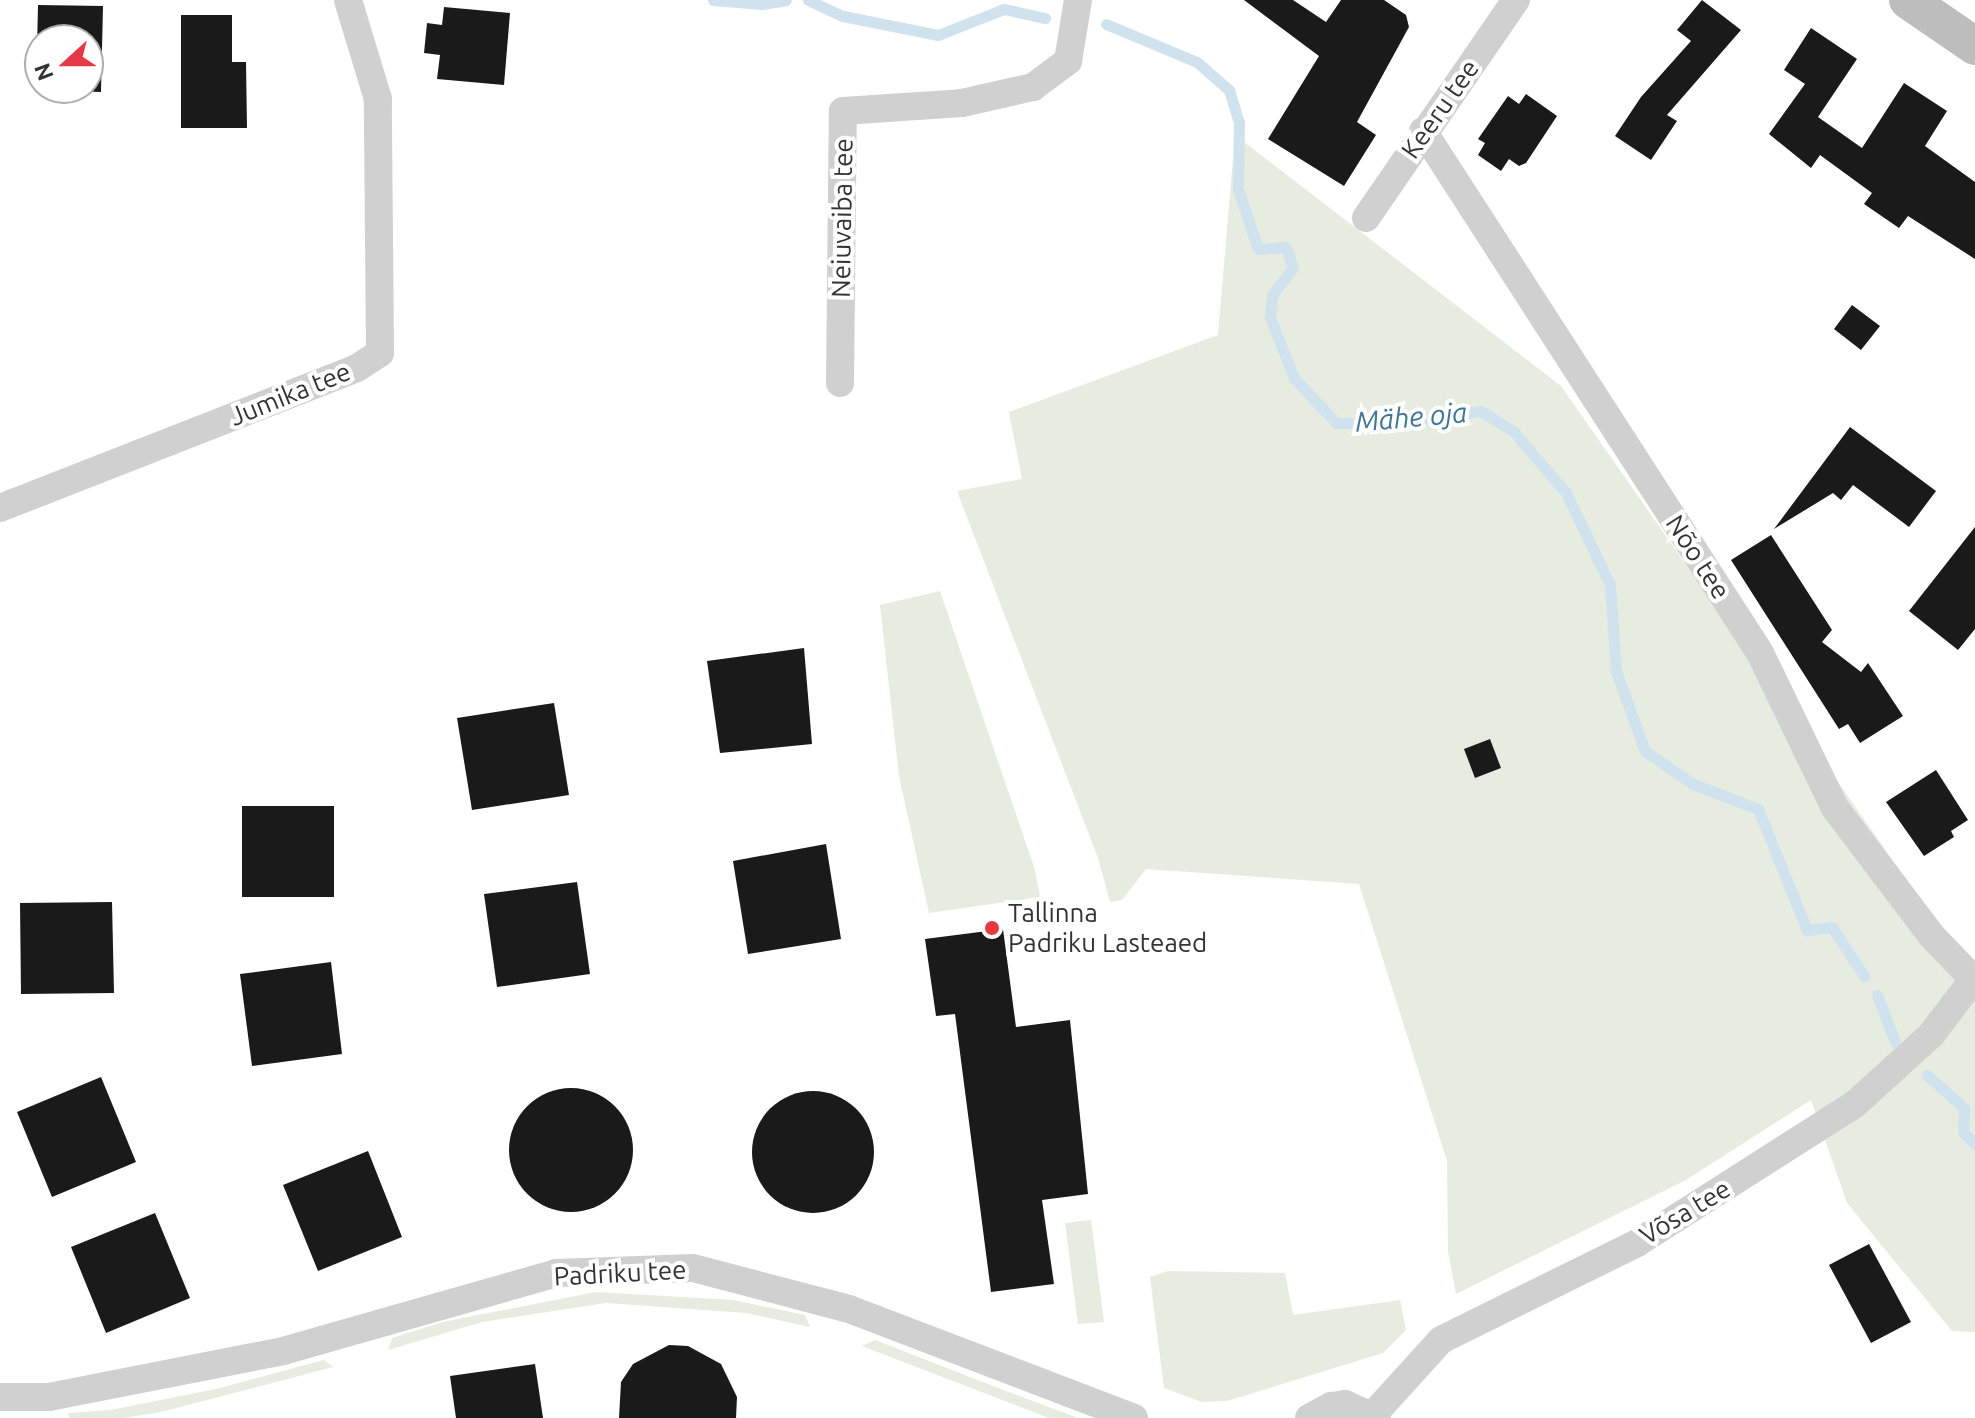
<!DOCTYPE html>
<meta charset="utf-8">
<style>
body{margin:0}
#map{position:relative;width:1975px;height:1418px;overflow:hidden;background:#fff;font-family:Ubuntu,sans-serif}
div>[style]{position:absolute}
.green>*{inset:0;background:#e6ecdf}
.stream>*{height:11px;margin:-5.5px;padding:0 5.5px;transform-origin:5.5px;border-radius:5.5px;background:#cfe2ee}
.building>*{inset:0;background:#1a1a1a}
.round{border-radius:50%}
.minor>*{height:28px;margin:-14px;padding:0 14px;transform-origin:14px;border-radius:14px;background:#d0d0d0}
.secondary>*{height:38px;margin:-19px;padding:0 19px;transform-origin:19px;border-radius:19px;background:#bdbdbd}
.dots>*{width:22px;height:22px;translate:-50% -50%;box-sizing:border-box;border:4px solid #fff;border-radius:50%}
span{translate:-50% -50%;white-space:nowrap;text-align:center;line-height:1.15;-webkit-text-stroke:8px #fff;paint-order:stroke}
.street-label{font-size:26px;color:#333}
.poi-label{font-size:26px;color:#333}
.left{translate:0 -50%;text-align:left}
.water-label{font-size:28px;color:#3f7597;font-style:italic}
.north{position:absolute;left:24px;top:24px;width:80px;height:80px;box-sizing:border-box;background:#fff;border:2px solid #adadad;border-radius:50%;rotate:249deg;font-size:22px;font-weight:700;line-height:32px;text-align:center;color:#333}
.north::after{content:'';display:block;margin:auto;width:28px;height:36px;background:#e63946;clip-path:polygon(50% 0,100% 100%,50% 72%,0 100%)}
</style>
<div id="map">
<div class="green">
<i style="clip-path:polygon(1235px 135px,1561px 386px,1975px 978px,1975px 1332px,1952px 1331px,1847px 1203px,1811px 1100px,1686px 1180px,1456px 1294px,1448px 1251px,1447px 1161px,1359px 884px,1146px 869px,1122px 900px,1110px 902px,1098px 858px,957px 491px,1022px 479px,1009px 412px,1218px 335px)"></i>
<i style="clip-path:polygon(940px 591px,1035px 870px,1040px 897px,929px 913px,899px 776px,880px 605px)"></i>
<i style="clip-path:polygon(1091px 1220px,1104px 1322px,1078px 1324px,1065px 1223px)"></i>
<i style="clip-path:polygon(1168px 1271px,1285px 1273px,1293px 1315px,1400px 1300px,1406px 1330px,1383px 1353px,1227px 1401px,1202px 1402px,1164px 1388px,1150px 1277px)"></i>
<i style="clip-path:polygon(596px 1292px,733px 1300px,805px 1315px,810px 1327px,746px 1313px,606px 1303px,482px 1322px,388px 1350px,392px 1338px,443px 1322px)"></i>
<i style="clip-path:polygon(875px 1340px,998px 1388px,1078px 1418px,1049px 1418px,862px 1346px)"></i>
<i style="clip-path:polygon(324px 1360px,333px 1367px,161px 1412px,123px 1418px,69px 1418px,68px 1413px,111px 1410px,216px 1389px)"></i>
</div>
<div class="stream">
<i style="left:713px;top:0;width:49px;rotate:4.7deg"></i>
<i style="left:762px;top:4px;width:24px;rotate:-9deg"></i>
<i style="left:808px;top:0;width:38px;rotate:25deg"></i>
<i style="left:843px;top:16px;width:97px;rotate:11.3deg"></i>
<i style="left:938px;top:35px;width:71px;rotate:-21.5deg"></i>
<i style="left:1004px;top:9px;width:42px;rotate:12.4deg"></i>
<i style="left:1106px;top:24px;width:99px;rotate:22.7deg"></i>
<i style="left:1197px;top:62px;width:43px;rotate:41.2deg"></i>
<i style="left:1229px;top:90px;width:34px;rotate:73deg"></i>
<i style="left:1239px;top:123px;width:66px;rotate:90.9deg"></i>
<i style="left:1238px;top:189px;width:63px;rotate:71.6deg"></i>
<i style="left:1258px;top:249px;width:28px;rotate:-4deg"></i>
<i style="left:1286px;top:247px;width:22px;rotate:72deg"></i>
<i style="left:1293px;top:268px;width:34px;rotate:128deg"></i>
<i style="left:1272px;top:295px;width:22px;rotate:95deg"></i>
<i style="left:1270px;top:317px;width:66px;rotate:68.5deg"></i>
<i style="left:1294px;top:378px;width:62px;rotate:47deg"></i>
<i style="left:1336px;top:423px;width:49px"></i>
<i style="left:1385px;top:423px;width:97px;rotate:-7.1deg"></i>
<i style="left:1481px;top:411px;width:39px;rotate:32deg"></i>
<i style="left:1514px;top:432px;width:80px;rotate:49.6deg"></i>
<i style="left:1566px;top:493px;width:102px;rotate:64.4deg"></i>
<i style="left:1610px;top:585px;width:86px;rotate:86deg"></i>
<i style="left:1616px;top:671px;width:85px;rotate:70.1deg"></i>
<i style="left:1645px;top:751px;width:58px;rotate:34.5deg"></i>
<i style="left:1693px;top:784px;width:70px;rotate:21deg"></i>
<i style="left:1758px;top:809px;width:131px;rotate:68deg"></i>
<i style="left:1807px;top:930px;width:25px;rotate:-7deg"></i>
<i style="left:1832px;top:927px;width:59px;rotate:56.9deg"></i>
<i style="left:1877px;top:995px;width:50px;rotate:69deg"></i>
<i style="left:1927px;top:1075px;width:50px;rotate:41.7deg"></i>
<i style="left:1964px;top:1108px;width:24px;rotate:92deg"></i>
<i style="left:1963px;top:1132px;width:17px;rotate:45deg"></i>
</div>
<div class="building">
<i style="clip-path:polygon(1244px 0,1293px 0,1326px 22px,1341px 0,1384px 0,1406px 15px,1409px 27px,1357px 122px,1376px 135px,1344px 186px,1268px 139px,1319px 56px)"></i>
<i style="clip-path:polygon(1702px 0,1741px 30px,1667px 115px,1677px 121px,1651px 160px,1615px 136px,1641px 97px,1691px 41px,1677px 30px)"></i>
<i style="clip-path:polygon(evenodd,38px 5px,103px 6px,101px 92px,36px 90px,38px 5px,40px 40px,88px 40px,88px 88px,40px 88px,40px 40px)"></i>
<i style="clip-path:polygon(444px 7px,510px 13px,504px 85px,437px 79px,440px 55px,424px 53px,427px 23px,442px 25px)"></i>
<i style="clip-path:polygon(181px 15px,232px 15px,232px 62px,246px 62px,247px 128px,181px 128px)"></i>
<i style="clip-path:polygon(1811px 28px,1857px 59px,1818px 117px,1862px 148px,1904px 83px,1947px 111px,1925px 146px,1975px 182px,1975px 259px,1908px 216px,1899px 228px,1864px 204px,1872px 193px,1820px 155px,1811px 168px,1769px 134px,1805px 84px,1784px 70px)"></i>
<i style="clip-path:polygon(1526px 94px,1557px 116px,1526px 163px,1519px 166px,1509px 159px,1501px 171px,1478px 155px,1485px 143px,1478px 139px,1508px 96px,1519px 104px)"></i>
<i style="clip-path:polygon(1852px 305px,1880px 326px,1861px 350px,1834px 329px)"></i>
<i style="clip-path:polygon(1850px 427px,1936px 491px,1909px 527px,1853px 485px,1841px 500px,1833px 493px,1774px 529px)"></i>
<i style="clip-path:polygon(1975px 527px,1975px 629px,1958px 650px,1909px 611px)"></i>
<i style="clip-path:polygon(1771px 535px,1832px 630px,1822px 642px,1861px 672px,1868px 663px,1903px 716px,1860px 743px,1848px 724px,1839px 729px,1731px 560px)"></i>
<i style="clip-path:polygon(804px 648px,812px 744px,720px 753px,707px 661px)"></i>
<i style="clip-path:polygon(554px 703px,569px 795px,472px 810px,457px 718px)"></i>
<i style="clip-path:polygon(1490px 739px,1501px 768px,1475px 778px,1464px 749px)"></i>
<i style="clip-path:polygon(1936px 770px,1968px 820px,1951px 831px,1954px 837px,1924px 856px,1886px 802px)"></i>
<i style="clip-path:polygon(242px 806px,334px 806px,334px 897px,242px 897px)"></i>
<i style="clip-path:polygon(826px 844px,841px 939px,748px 954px,733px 861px)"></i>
<i style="clip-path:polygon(577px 882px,590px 974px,497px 987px,484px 894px)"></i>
<i style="clip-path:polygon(112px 902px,114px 993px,21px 994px,20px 903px)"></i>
<i style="clip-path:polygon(1003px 929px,1016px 1027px,1070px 1020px,1088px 1194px,1042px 1200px,1054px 1284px,991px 1292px,955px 1014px,936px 1016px,925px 939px)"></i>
<i style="clip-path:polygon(331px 962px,342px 1054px,252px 1066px,240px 974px)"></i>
<i style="clip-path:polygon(101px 1077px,136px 1162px,52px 1197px,17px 1112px)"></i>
<i class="round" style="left:509px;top:1088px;width:124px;height:124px"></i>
<i class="round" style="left:752px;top:1091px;width:122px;height:122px"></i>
<i style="clip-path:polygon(368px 1151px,402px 1237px,318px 1271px,283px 1185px)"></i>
<i style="clip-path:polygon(155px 1213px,190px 1298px,106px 1333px,71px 1247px)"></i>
<i style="clip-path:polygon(1869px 1244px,1911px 1322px,1871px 1343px,1829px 1265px)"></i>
<i style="clip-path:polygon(669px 1345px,688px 1346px,721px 1364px,737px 1397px,736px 1418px,619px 1418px,621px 1382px,633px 1364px)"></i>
<i style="clip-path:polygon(535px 1364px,543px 1418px,456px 1418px,450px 1376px)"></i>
</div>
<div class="minor">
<i style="left:1423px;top:131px;width:621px;rotate:57.15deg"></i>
<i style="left:1760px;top:653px;width:172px;rotate:64.2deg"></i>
<i style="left:1835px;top:808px;width:159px;rotate:52.9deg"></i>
<i style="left:1931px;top:935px;width:61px;rotate:46.3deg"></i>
<i style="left:1366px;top:218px;width:265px;rotate:-55.5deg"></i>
<i style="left:840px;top:383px;width:272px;rotate:-89.4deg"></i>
<i style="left:843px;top:111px;width:119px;rotate:-3.8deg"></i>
<i style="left:962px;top:103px;width:73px;rotate:-12.7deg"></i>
<i style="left:1033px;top:87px;width:44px;rotate:-36.6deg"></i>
<i style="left:1068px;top:61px;width:62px;rotate:-80.7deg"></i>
<i style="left:0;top:508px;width:383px;rotate:-21.4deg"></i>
<i style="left:357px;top:368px;width:27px;rotate:-33deg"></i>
<i style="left:380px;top:353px;width:254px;rotate:-90.5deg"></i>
<i style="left:378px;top:99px;width:103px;rotate:-106.9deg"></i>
<i style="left:0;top:1397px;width:49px"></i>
<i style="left:49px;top:1397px;width:238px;rotate:-11.1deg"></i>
<i style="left:283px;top:1351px;width:284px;rotate:-15.9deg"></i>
<i style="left:556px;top:1273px;width:137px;rotate:-2.1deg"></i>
<i style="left:693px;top:1268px;width:161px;rotate:14.7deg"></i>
<i style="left:849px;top:1309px;width:305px;rotate:20.9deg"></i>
<i style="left:1373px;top:1415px;width:101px;rotate:-47.8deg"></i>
<i style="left:1441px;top:1340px;width:219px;rotate:-26.3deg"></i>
<i style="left:1637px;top:1243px;width:257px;rotate:-32.5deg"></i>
<i style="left:1854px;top:1105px;width:104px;rotate:-42.3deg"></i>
<i style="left:1931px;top:1035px;width:73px;rotate:-52.8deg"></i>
<i style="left:1309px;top:1418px;width:25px;rotate:-29deg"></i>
<i style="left:1331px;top:1406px;width:14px;rotate:-8deg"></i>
<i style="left:1345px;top:1404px;width:35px;rotate:24deg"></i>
</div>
<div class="secondary">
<i style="left:1908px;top:0;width:81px;rotate:34.5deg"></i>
</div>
<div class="dots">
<i style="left:992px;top:928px;background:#e63946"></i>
</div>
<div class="street-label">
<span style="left:1440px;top:109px;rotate:-55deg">Keeru tee</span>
<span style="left:842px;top:218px;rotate:-89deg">Neiuvaiba tee</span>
<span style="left:290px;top:394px;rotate:-22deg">Jumika tee</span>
<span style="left:1698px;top:557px;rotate:57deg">Nõo tee</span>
<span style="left:1685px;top:1212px;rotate:-31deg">Võsa tee</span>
<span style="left:620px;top:1273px;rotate:-3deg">Padriku tee</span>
</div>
<div class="poi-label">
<span class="left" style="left:1008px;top:928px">Tallinna<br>Padriku Lasteaed</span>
</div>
<div class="water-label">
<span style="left:1411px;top:417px;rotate:-5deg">Mähe oja</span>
</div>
<div class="north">N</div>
</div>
